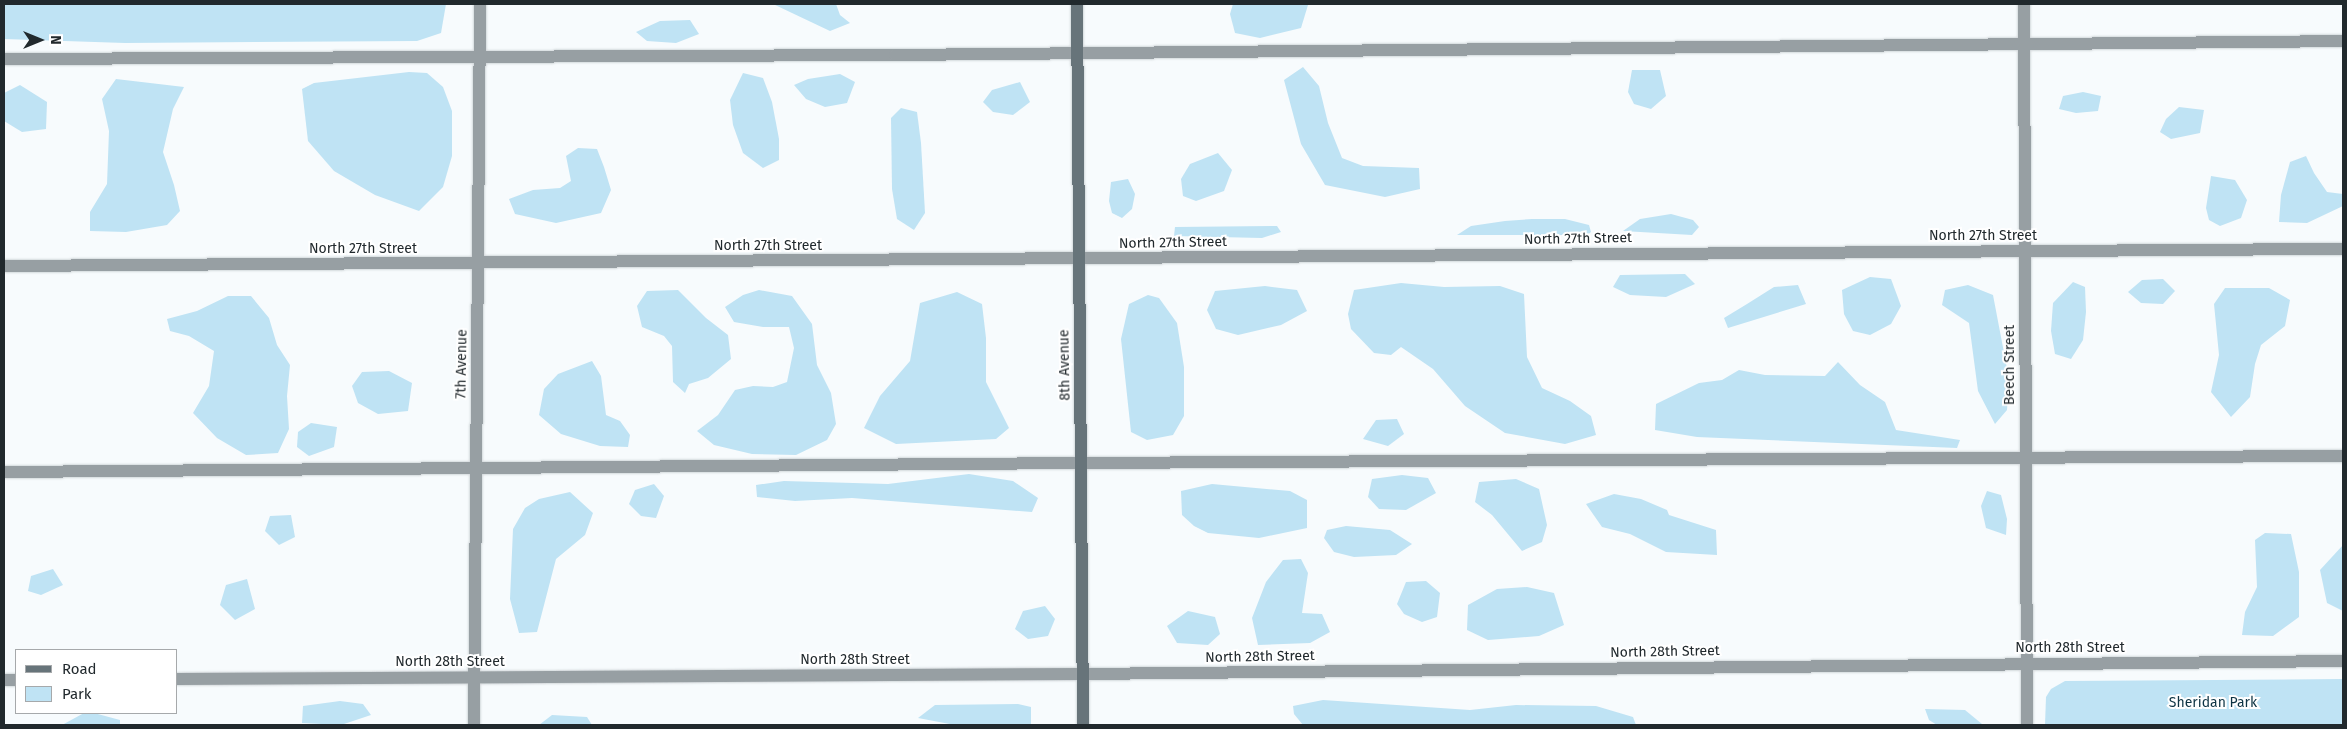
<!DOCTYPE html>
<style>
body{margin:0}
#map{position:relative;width:2347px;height:729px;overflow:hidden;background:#f7fbfd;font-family:"Fira Sans",sans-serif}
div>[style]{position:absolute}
.green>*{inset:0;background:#bfe3f4}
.roads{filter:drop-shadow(0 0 1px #d0d5d8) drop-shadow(0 0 1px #d0d5d8)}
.lane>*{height:12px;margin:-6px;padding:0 6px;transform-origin:6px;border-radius:6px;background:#979fa3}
.street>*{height:12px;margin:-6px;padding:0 6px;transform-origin:6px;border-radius:6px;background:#979fa3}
.secondary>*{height:12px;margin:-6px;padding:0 6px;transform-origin:6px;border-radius:6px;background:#67747a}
span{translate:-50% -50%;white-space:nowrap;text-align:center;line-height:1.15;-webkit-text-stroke:4px #fff;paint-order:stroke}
.street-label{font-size:14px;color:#21292d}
.park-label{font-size:14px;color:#0d3343}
.frame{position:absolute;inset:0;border:5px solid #21292d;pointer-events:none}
.legend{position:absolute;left:15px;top:649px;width:162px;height:65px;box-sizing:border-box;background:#fff;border:1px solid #a6a9ab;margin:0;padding:6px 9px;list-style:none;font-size:15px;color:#21292d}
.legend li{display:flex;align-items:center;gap:10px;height:25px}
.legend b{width:25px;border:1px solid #a6a9ab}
.north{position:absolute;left:15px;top:15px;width:50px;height:50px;-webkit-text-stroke:4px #fff;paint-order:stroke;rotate:90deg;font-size:14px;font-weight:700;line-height:20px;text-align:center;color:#21292d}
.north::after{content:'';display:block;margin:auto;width:18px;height:22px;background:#21292d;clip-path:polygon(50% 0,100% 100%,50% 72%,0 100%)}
</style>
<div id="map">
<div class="green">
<i style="clip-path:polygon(4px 4px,446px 4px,441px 33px,417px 41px,125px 43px,4px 39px)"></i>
<i style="clip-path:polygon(773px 4px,836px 4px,840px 15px,850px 23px,830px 31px)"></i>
<i style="clip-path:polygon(1233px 4px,1307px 4px,1308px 5px,1301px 28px,1260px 38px,1235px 33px,1230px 14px)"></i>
<i style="clip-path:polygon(690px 20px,699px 34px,676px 43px,647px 41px,636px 32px,660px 21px)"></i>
<i style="clip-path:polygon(1303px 67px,1319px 86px,1328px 123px,1342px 158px,1363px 166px,1419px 168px,1420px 189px,1385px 197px,1325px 185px,1301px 144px,1284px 80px)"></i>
<i style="clip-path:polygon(1632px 70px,1660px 70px,1666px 96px,1651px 109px,1634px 104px,1628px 92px)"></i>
<i style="clip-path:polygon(409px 72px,427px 73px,443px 87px,452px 111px,452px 156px,443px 187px,419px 211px,375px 195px,334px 171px,308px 141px,302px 89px,314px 83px)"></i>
<i style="clip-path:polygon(743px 73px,763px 78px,772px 102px,779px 139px,779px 160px,763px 168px,743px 153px,733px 125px,730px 100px)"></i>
<i style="clip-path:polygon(840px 74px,855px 82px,847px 103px,825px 107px,806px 99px,794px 85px,808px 79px)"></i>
<i style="clip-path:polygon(116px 79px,184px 87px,173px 109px,163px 152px,174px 185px,180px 211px,167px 225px,126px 232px,90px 231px,90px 212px,107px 184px,109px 131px,102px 99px)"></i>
<i style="clip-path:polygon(1020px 82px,1030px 102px,1013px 115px,993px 112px,983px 102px,992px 90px)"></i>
<i style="clip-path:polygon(20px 85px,47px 102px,46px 129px,22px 132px,4px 121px,4px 93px)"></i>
<i style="clip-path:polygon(2083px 92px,2101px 96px,2098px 111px,2076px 113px,2059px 109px,2063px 96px)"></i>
<i style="clip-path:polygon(2179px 107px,2204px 110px,2200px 133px,2171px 139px,2160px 132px,2166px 119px)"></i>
<i style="clip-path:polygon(901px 108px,917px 112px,921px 143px,925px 213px,914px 230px,897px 219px,892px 189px,891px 118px)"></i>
<i style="clip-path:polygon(578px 148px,597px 149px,604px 167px,611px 190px,601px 213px,556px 223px,515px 214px,509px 199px,533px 190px,560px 188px,571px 181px,566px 156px)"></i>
<i style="clip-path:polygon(1218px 153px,1232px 170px,1224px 191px,1196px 201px,1183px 196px,1181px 179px,1190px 164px)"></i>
<i style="clip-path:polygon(2306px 156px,2314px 173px,2327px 192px,2343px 194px,2343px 206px,2307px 223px,2279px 222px,2281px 195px,2290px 162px)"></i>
<i style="clip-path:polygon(2211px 176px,2235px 180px,2247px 200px,2241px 218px,2220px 226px,2209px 220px,2206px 208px)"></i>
<i style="clip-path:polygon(1128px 179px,1135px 194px,1132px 209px,1122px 218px,1112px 213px,1109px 201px,1111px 182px)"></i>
<i style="clip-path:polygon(1671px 214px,1693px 220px,1699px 227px,1692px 235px,1623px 231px,1640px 219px)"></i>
<i style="clip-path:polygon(1532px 219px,1565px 219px,1589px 225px,1591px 232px,1587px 235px,1457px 235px,1471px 226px,1505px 221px)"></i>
<i style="clip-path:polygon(1277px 226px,1281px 232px,1262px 238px,1174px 236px,1175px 227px)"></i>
<i style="clip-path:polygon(1685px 274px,1695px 284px,1666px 297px,1630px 295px,1613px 287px,1620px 275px)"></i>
<i style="clip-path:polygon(1870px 277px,1891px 279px,1901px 306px,1891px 324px,1870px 335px,1853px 331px,1844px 314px,1842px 290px)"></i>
<i style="clip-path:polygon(2163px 279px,2175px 291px,2163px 304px,2141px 303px,2128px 292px,2142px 280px)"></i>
<i style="clip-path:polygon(2073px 282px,2085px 287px,2086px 312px,2083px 340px,2071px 359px,2055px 354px,2051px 331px,2053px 303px)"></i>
<i style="clip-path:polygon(1401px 283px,1444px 287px,1500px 286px,1524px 294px,1527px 357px,1542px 388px,1570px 401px,1591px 416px,1596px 435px,1565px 444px,1505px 433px,1465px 406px,1433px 369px,1401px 347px,1391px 355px,1374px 353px,1351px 329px,1348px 314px,1354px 290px)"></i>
<i style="clip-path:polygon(1798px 285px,1806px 304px,1728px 328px,1724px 318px,1747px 304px,1774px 287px)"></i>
<i style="clip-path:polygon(1968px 285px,1993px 295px,2009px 379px,2007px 410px,1995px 424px,1978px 391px,1969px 323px,1942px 305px,1945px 290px)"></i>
<i style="clip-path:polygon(1265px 286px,1297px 290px,1307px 311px,1281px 325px,1238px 335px,1216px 329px,1207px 310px,1215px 291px)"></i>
<i style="clip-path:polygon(2225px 288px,2269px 288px,2290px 300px,2285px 326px,2261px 345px,2255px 364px,2250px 397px,2231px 417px,2211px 392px,2219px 355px,2214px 304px)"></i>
<i style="clip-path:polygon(678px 290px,706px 318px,728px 335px,731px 359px,708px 378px,689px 384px,685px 393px,673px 382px,672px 346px,664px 336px,642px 327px,637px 306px,647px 291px)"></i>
<i style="clip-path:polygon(759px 290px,792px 296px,812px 324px,817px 365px,831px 393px,836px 424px,827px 440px,796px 455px,752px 454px,714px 445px,697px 431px,718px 415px,735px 390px,753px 386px,773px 387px,787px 382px,794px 348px,789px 327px,763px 327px,734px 322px,725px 307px,743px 295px)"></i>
<i style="clip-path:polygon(957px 292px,982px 304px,986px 338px,986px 382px,1009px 428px,996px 439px,896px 444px,864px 428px,880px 396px,910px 361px,920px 303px)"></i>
<i style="clip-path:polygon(1148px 295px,1159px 298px,1177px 323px,1184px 367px,1184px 416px,1173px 435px,1147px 440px,1131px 432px,1121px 339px,1129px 304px)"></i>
<i style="clip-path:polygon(228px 296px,251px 296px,269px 318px,277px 345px,290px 365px,287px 396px,289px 429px,278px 453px,246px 455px,217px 438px,193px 413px,209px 386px,214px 351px,189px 336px,170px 331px,167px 319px,197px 311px)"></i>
<i style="clip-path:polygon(592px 361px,601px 376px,606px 415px,620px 421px,630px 435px,628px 447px,600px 446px,561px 434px,539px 415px,544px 389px,558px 374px)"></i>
<i style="clip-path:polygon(1838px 362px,1860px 385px,1885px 402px,1896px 430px,1960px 440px,1957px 448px,1697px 437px,1655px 430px,1656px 404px,1699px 383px,1722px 380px,1739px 370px,1765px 375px,1825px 376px)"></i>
<i style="clip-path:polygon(389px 371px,412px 383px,408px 411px,378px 414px,358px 403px,352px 386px,362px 372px)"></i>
<i style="clip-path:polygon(1397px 419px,1404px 434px,1388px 446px,1363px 439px,1376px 420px)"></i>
<i style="clip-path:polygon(311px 423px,337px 427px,334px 447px,309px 456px,297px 447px,298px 432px)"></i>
<i style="clip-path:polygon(969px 474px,1013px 481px,1038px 498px,1032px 512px,852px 498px,795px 501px,757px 497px,756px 485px,784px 481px,888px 484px)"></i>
<i style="clip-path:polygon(1402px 475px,1428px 478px,1436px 493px,1406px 510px,1379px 509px,1368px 497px,1372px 479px)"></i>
<i style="clip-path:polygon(1516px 479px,1539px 489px,1547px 525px,1542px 542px,1522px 551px,1492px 515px,1475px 502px,1479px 482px)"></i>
<i style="clip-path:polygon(654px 484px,664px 496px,656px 518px,641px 516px,629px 504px,635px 490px)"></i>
<i style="clip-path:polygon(1212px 484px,1290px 491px,1307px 500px,1307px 528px,1259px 538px,1208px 533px,1194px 526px,1182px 515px,1181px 491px)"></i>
<i style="clip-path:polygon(1987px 491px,2001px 495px,2007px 519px,2006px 535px,1986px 528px,1981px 506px)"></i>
<i style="clip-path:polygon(570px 492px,593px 513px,585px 535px,556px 559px,537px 632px,519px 633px,510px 599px,513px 529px,525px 508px,539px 499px)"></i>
<i style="clip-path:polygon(1614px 494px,1641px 499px,1667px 510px,1669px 515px,1716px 530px,1717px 555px,1666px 552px,1630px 534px,1602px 527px,1586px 504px)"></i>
<i style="clip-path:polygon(291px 515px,295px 537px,279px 545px,265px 531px,270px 516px)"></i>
<i style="clip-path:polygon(1346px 526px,1390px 530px,1412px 544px,1396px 555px,1354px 557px,1334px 552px,1324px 538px,1327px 530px)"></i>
<i style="clip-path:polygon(2265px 533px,2291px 534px,2299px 572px,2299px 617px,2273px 636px,2242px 635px,2245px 612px,2257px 587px,2255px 540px)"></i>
<i style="clip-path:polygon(2343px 545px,2343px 611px,2327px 603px,2320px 570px)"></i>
<i style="clip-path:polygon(1301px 559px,1308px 573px,1302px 613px,1322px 614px,1330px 632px,1310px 643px,1258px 645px,1252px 618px,1266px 582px,1283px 560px)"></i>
<i style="clip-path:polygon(53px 569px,63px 585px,41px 595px,28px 591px,31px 576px)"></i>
<i style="clip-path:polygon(247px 579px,255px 609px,235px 620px,220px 605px,226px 585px)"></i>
<i style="clip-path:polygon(1426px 581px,1440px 593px,1437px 617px,1422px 622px,1404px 614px,1397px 604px,1406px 582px)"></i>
<i style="clip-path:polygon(1527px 587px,1554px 593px,1564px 625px,1539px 636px,1488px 640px,1467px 630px,1468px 605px,1497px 589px)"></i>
<i style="clip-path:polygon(1045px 606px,1055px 619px,1048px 636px,1028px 639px,1015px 629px,1023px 611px)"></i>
<i style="clip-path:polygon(1188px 611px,1215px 617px,1220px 634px,1208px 645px,1177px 643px,1167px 626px)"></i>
<i style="clip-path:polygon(2343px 679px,2343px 725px,2045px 725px,2046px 697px,2051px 689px,2065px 681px)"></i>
<i style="clip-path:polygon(1323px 700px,1470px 710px,1516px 705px,1596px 706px,1633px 717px,1636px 725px,1303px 725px,1294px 714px,1293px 706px)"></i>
<i style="clip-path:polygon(340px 701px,363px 704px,371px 715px,341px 725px,302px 723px,303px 706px)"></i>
<i style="clip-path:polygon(1018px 704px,1031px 707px,1031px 725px,955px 725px,918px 718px,935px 705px)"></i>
<i style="clip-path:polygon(1925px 709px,1965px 710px,1982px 724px,1937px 725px,1929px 720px)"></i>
<i style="clip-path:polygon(84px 713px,94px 713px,120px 720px,120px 725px,62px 725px)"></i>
<i style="clip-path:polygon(552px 715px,587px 717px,592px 725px,539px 725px)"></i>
</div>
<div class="roads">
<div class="lane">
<i style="left:4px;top:59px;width:891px;rotate:-0.26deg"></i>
<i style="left:895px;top:55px;width:1448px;rotate:-0.55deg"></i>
<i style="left:4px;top:472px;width:1077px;rotate:-0.48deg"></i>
<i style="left:1081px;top:463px;width:1262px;rotate:-0.32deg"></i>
</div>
<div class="street">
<i style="left:2024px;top:4px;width:721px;rotate:89.76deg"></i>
<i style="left:4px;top:266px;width:2339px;rotate:-0.42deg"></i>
<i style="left:176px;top:679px;width:907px;rotate:-0.32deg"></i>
<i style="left:1083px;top:674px;width:1260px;rotate:-0.59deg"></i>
<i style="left:4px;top:680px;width:12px"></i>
<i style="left:474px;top:725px;width:721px;rotate:-89.52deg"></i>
</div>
<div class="secondary">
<i style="left:1077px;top:4px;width:721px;rotate:89.52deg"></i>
</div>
</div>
<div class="street-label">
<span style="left:1983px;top:236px">North 27th Street</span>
<span style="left:1578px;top:239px;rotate:-1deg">North 27th Street</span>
<span style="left:1173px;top:243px;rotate:-1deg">North 27th Street</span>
<span style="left:768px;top:246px">North 27th Street</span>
<span style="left:363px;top:249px">North 27th Street</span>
<span style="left:462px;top:364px;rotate:-89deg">7th Avenue</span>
<span style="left:1065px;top:365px;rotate:-91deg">8th Avenue</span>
<span style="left:2010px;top:365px;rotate:-90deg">Beech Street</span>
<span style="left:2070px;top:648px">North 28th Street</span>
<span style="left:1665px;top:652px;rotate:-1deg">North 28th Street</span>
<span style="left:1260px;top:657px;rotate:-1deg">North 28th Street</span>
<span style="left:855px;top:660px">North 28th Street</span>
<span style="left:450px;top:662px">North 28th Street</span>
</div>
<div class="park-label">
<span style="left:2213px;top:703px">Sheridan Park</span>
</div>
<div class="frame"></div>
<ul class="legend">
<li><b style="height:6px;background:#67747a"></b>Road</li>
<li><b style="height:14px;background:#bfe3f4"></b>Park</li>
</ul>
<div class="north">N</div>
</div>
